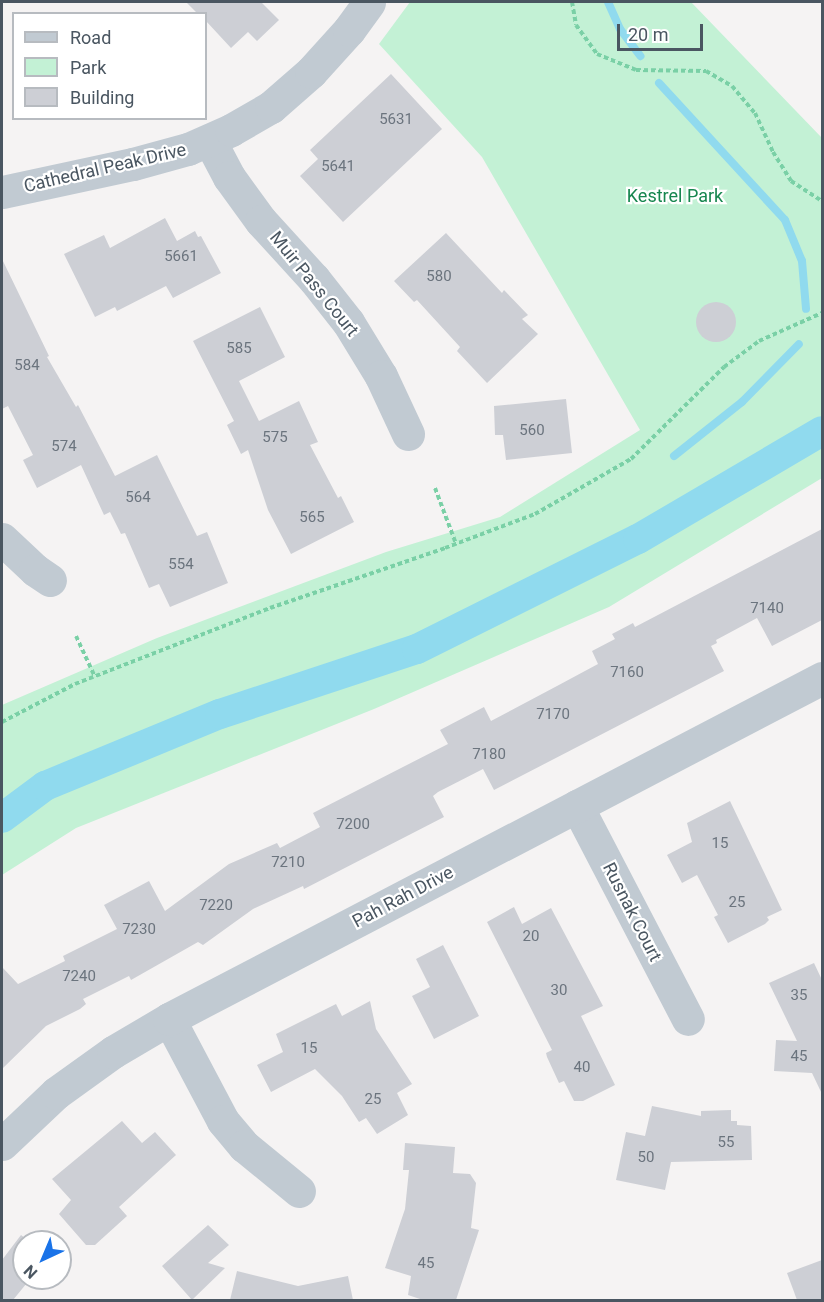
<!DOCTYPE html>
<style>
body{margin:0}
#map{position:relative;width:824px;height:1302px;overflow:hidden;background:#f5f3f3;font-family:Roboto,sans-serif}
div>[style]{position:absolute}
.green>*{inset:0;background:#c3f1d5}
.stream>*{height:8px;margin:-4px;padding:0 4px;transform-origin:4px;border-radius:4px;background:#90daee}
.canal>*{height:30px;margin:-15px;padding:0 15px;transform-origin:15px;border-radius:15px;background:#90daee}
.building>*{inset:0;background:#cdcfd5}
.round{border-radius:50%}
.path>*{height:4px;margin-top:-2px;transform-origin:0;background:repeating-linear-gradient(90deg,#7ad0a6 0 4.5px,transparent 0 7.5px)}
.minor>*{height:33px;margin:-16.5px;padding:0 16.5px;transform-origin:16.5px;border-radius:16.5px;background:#c1cad2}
span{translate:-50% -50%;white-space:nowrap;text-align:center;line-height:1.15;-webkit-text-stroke:4.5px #fff;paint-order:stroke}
.number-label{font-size:15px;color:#6b747e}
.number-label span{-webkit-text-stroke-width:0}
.street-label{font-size:18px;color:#4a5661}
.park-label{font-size:18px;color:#17864f}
.frame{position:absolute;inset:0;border:3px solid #4a5661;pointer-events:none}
.legend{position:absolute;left:12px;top:12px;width:195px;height:108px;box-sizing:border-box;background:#fff;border:2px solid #b7bbc0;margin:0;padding:8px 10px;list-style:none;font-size:18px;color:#4a5661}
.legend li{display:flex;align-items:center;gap:12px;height:30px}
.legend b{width:30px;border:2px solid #b7bbc0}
.north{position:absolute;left:12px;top:1230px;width:60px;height:60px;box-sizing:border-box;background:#fff;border:2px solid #b7bbc0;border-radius:50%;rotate:224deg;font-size:16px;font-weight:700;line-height:24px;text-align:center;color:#4a5661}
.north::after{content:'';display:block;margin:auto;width:21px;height:27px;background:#1a73e8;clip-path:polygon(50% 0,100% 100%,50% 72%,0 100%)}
.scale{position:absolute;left:617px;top:24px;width:86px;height:27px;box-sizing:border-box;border:3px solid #4a5661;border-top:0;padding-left:8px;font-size:18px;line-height:21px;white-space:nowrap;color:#4a5661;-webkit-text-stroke:4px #fff;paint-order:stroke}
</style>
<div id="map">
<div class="green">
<i style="clip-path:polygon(410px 2px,691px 2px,822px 138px,822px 478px,609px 607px,374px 709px,76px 828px,2px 875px,2px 705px,157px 638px,386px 552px,500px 517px,640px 430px,482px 157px,379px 44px)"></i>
</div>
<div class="stream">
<i style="left:608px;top:2px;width:30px;rotate:66deg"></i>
<i style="left:620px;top:29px;width:34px;rotate:53deg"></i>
<i style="left:659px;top:83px;width:186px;rotate:47.4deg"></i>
<i style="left:785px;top:220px;width:44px;rotate:67.5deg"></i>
<i style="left:802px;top:261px;width:48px;rotate:85.2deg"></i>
<i style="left:674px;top:456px;width:87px;rotate:-38.5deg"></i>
<i style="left:742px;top:402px;width:81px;rotate:-45.5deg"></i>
</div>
<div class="canal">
<i style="left:2px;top:818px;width:54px;rotate:-36.7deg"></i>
<i style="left:45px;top:786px;width:189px;rotate:-22.4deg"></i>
<i style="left:220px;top:714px;width:207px;rotate:-18.3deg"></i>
<i style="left:417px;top:649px;width:247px;rotate:-26.5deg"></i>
<i style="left:638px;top:539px;width:213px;rotate:-30.4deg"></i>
</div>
<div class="building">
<i style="clip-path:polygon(186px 2px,261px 2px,279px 20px,257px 41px,248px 32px,231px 48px,206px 21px,206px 14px,198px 14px)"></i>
<i style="clip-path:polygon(391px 74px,442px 129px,343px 222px,300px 176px,318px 159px,310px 150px)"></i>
<i style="clip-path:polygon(165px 218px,177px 241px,195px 231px,198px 237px,201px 236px,221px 273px,173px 298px,166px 286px,117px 311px,115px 307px,95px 317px,64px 254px,104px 235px,110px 248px)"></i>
<i style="clip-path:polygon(446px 233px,502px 293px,504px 290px,528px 315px,522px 319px,538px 334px,487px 383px,457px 351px,460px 347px,417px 300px,414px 302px,394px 281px)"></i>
<i style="clip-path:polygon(2px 259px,49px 356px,47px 357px,76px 407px,78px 405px,115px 476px,157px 455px,197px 536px,207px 532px,228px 583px,170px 607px,159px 584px,149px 588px,125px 533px,121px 534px,110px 512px,104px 515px,81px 465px,37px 488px,23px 460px,33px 455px,8px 406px,2px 409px)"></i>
<i class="round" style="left:696px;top:302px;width:40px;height:40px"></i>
<i style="clip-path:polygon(260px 307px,285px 357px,239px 381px,259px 421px,299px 401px,318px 442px,310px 445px,338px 498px,341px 496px,354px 522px,291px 554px,268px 510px,248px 450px,241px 454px,227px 425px,234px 421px,193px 341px)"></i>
<i style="clip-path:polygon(566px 399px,572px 453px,506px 460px,503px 435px,495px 435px,494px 406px)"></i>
<i style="clip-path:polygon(822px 529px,822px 620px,772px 646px,757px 618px,716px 640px,717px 643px,711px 646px,724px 671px,494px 790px,483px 769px,438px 792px,433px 796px,444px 817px,304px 889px,303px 886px,253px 909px,203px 945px,198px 942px,131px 980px,129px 976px,83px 999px,86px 1004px,80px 1009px,46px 1026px,2px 1069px,2px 967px,18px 984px,65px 961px,63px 956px,117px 929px,104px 905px,149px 881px,165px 911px,229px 864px,277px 843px,280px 848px,320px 827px,313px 813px,448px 744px,440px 730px,484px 707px,491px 721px,557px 686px,598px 664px,592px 651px,615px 639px,612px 634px,633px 623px,635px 627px)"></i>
<i style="clip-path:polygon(730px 801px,782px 910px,767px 917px,769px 920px,765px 924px,728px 943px,714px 917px,718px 915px,697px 875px,682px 883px,667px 855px,692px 842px,687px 823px)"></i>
<i style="clip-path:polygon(514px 907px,522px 924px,551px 908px,603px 1006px,581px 1016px,615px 1085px,583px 1101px,574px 1101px,564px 1081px,559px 1083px,547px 1057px,546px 1053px,552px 1050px,487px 922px)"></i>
<i style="clip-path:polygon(443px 945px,479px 1016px,434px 1039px,412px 996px,430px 987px,416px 959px)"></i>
<i style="clip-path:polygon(814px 963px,822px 980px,822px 1094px,812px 1073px,774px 1071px,776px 1040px,797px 1041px,769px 983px)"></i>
<i style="clip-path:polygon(370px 1001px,376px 1029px,412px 1084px,397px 1093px,408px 1115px,377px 1134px,366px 1118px,359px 1122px,342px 1096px,315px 1069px,271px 1092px,257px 1065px,283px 1052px,276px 1034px,336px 1004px,342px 1016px)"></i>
<i style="clip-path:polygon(652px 1106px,701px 1116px,701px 1111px,731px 1110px,731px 1121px,737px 1121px,737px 1125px,751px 1126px,752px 1160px,671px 1162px,665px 1190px,616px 1180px,626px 1132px,645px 1136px)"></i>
<i style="clip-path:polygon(122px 1121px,142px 1143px,155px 1132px,176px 1155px,119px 1207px,127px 1216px,95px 1245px,86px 1245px,59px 1214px,71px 1200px,52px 1179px)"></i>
<i style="clip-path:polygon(405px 1143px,455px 1147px,453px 1173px,470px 1174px,476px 1183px,471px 1228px,479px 1230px,456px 1300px,423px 1300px,408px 1295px,411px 1276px,385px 1268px,405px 1209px,409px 1170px,403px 1170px)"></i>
<i style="clip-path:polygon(208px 1225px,229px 1245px,208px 1263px,225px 1268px,192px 1300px,162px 1266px)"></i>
<i style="clip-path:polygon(21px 1235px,30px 1242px,24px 1242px,24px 1278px,31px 1278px,13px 1300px,2px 1300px,2px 1260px)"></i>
<i style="clip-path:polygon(822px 1260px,822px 1300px,797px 1300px,787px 1273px)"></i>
<i style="clip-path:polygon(237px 1271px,298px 1286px,348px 1276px,353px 1300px,230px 1300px)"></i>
</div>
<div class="path">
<i style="left:572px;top:2px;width:23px;rotate:80deg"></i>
<i style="left:576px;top:25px;width:36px;rotate:54deg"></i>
<i style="left:597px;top:54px;width:42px;rotate:22.3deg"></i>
<i style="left:636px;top:70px;width:70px;rotate:0.8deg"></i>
<i style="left:706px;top:71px;width:30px;rotate:30deg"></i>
<i style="left:732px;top:86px;width:35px;rotate:50deg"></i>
<i style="left:755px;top:113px;width:43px;rotate:65.2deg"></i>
<i style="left:773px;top:152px;width:34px;rotate:58deg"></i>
<i style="left:791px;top:181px;width:37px;rotate:33deg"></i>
<i style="left:435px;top:488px;width:60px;rotate:69.4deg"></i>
<i style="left:76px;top:636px;width:45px;rotate:65.1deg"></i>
<i style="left:2px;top:722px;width:82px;rotate:-27.5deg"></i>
<i style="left:75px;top:684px;width:209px;rotate:-21.3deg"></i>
<i style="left:270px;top:608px;width:185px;rotate:-18.9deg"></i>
<i style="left:445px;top:548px;width:96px;rotate:-20.7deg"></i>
<i style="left:535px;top:514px;width:111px;rotate:-29.8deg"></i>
<i style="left:631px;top:459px;width:131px;rotate:-44.7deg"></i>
<i style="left:724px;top:367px;width:44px;rotate:-36.6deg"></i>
<i style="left:759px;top:341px;width:69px;rotate:-24deg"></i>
</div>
<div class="minor">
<i style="left:210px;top:141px;width:41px;rotate:62.2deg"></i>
<i style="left:229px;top:177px;width:54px;rotate:54deg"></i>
<i style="left:261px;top:221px;width:79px;rotate:47.6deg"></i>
<i style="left:314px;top:279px;width:55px;rotate:51.7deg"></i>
<i style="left:348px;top:322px;width:63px;rotate:58.6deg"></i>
<i style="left:381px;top:376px;width:64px;rotate:65deg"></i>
<i style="left:2px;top:192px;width:134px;rotate:-12.1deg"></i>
<i style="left:133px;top:164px;width:57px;rotate:-15.3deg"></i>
<i style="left:188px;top:149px;width:47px;rotate:-23.8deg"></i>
<i style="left:231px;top:130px;width:46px;rotate:-29.9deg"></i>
<i style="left:271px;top:107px;width:53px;rotate:-41.2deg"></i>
<i style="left:311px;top:72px;width:57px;rotate:-47.9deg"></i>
<i style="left:349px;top:30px;width:34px;rotate:-54deg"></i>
<i style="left:2px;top:539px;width:45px;rotate:43.2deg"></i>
<i style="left:35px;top:570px;width:18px;rotate:34deg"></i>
<i style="left:577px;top:806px;width:240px;rotate:62.5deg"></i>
<i style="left:169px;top:1019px;width:115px;rotate:62.1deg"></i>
<i style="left:223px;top:1121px;width:33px;rotate:50deg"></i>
<i style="left:244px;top:1146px;width:71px;rotate:39.3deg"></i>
<i style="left:2px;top:1144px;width:74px;rotate:-43.4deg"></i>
<i style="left:56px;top:1093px;width:70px;rotate:-35.7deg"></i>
<i style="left:113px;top:1052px;width:65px;rotate:-30.5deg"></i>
<i style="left:169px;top:1019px;width:737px;rotate:-27.57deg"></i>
</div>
<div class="number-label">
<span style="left:396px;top:120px">5631</span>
<span style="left:338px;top:167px">5641</span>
<span style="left:181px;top:257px">5661</span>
<span style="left:439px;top:277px">580</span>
<span style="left:239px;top:349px">585</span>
<span style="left:27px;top:366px">584</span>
<span style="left:532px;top:431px">560</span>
<span style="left:275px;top:438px">575</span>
<span style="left:64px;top:447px">574</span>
<span style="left:138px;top:498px">564</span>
<span style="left:312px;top:518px">565</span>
<span style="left:181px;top:565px">554</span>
<span style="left:767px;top:609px">7140</span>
<span style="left:627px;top:673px">7160</span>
<span style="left:553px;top:715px">7170</span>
<span style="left:489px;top:755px">7180</span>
<span style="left:353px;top:825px">7200</span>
<span style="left:720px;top:844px">15</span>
<span style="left:288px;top:863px">7210</span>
<span style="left:737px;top:903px">25</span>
<span style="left:216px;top:906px">7220</span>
<span style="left:139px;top:930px">7230</span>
<span style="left:531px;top:937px">20</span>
<span style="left:79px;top:977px">7240</span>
<span style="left:559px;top:991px">30</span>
<span style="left:799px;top:996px">35</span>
<span style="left:309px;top:1049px">15</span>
<span style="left:799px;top:1057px">45</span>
<span style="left:582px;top:1068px">40</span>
<span style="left:373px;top:1100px">25</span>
<span style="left:726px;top:1143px">55</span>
<span style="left:646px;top:1158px">50</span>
<span style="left:426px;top:1264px">45</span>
</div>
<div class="street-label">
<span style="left:105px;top:168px;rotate:-13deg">Cathedral Peak Drive</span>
<span style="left:314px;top:284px;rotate:51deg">Muir Pass Court</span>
<span style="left:403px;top:897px;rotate:-28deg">Pah Rah Drive</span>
<span style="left:632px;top:912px;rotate:63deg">Rusnak Court</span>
</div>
<div class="park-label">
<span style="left:675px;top:196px">Kestrel Park</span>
</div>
<div class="frame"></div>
<ul class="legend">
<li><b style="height:8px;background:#c1cad2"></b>Road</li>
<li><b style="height:16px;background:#c3f1d5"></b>Park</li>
<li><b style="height:16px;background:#cdcfd5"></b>Building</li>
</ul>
<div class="north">N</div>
<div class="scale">20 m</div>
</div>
